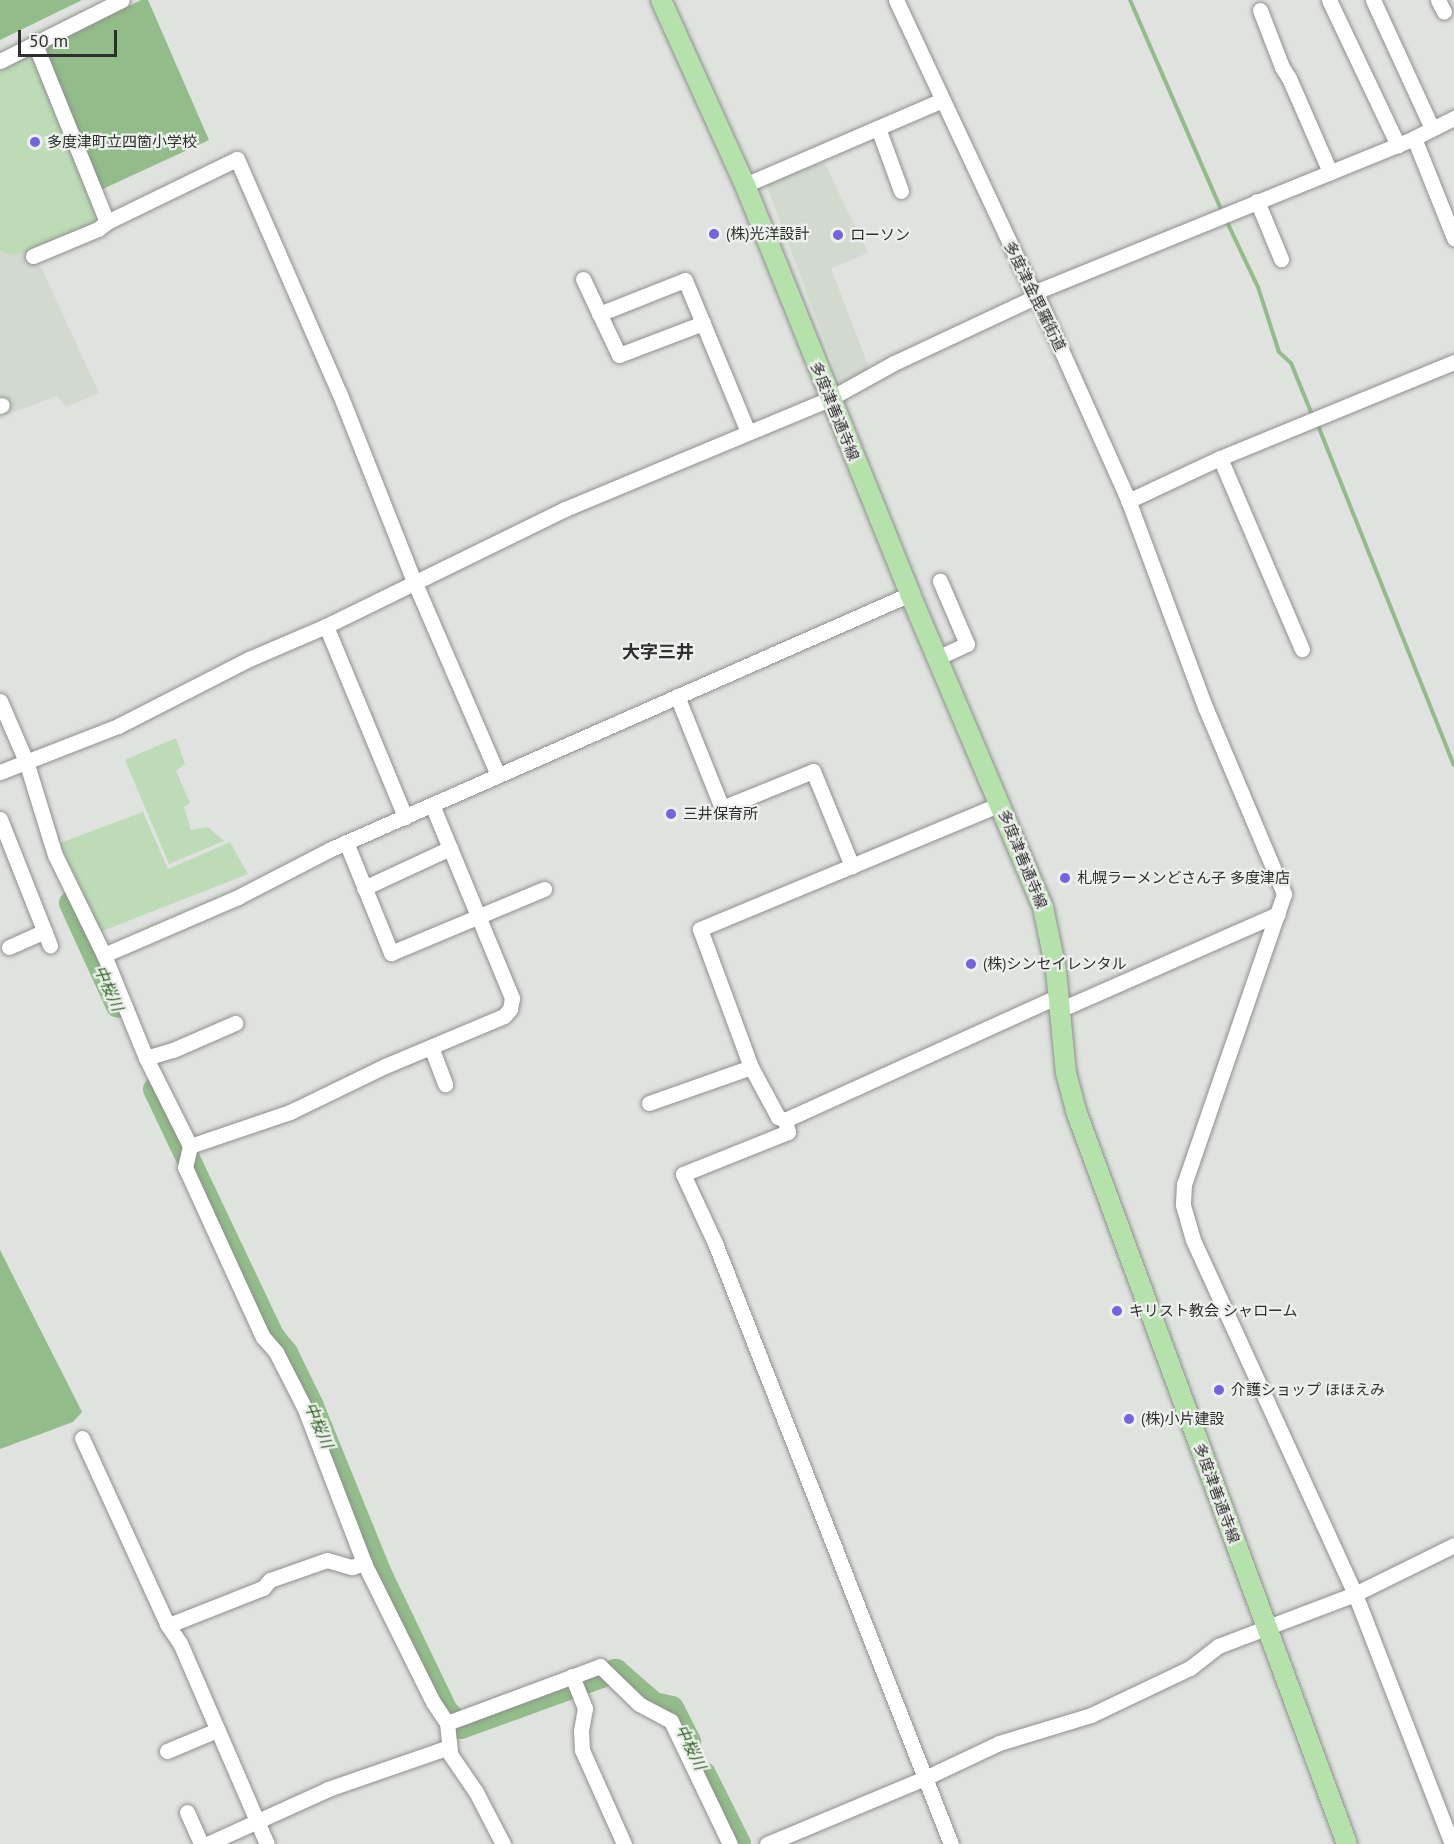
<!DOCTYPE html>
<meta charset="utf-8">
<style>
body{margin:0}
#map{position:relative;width:1454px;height:1844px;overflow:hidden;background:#e0e2df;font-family:"PT Sans","Noto Sans JP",sans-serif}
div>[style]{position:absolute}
.built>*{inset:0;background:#d2dad0}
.green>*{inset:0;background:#bddbb7}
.water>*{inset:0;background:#92bc89}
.stream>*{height:4px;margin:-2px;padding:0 2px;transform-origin:2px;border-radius:2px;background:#92bc89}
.river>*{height:24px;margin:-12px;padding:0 12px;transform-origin:12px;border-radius:12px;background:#92bc89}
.roads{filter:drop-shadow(0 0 2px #8d8f8c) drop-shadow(0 0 2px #8d8f8c)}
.minor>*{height:15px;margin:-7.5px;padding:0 7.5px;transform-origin:7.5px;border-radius:7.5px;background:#fff}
.major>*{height:20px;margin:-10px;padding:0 10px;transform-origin:10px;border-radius:10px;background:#b5e2ab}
.dots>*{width:16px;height:16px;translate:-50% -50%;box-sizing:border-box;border:3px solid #edf0ec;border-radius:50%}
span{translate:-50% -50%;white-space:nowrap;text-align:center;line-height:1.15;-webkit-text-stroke:4.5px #edf0ec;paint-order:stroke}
.poi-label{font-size:15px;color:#2e2f2e}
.left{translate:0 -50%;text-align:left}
.street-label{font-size:15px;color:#2e2f2e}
.water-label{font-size:16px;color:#2d6421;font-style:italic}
.quarter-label{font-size:18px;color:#2e2f2e;font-weight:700}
.scale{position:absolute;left:18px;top:30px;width:99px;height:27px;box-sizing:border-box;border:3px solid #2e2f2e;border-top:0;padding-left:8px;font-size:18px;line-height:21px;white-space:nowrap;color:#2e2f2e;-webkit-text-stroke:4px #edf0ec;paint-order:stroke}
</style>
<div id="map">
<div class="built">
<i style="clip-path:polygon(32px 54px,30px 261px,42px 269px,99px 393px,66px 407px,57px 396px,6px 415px,0 402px,0 71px)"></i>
<i style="clip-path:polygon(824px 162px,868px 253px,831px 268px,870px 370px,841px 385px,766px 184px)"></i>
</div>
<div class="green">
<i style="clip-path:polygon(32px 54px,99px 213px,94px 226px,27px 253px,7px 254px,0 250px,0 71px)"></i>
<i style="clip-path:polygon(176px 738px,185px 764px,176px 771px,190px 803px,184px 807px,191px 830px,208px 827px,224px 841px,169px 864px,125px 760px)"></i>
<i style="clip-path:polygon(143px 812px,168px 869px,230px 842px,248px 874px,100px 932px,60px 843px)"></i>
</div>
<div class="water">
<i style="clip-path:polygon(0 0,82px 0,0 40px)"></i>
<i style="clip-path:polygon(141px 0,148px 0,209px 140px,94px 193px,36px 52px)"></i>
<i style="clip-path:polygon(0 1250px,82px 1412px,73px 1422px,0 1449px)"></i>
</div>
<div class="stream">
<i style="left:1130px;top:0;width:231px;rotate:66.5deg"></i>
<i style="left:1226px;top:220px;width:74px;rotate:64.5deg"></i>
<i style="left:1258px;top:287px;width:68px;rotate:72.1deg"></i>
<i style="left:1279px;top:352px;width:16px;rotate:43deg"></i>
<i style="left:1291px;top:363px;width:58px;rotate:67.8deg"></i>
<i style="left:1317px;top:423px;width:368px;rotate:68.2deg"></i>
</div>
<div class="river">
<i style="left:71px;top:903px;width:113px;rotate:65.5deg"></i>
<i style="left:155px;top:1089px;width:275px;rotate:64.6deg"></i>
<i style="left:273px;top:1337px;width:21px;rotate:51deg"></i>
<i style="left:286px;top:1353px;width:57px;rotate:63.9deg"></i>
<i style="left:311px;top:1404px;width:186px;rotate:67.9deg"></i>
<i style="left:381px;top:1576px;width:150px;rotate:64.3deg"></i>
<i style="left:446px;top:1711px;width:22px;rotate:47deg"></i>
<i style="left:461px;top:1727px;width:165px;rotate:-19.9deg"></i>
<i style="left:616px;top:1671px;width:50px;rotate:41deg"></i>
<i style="left:654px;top:1704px;width:18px;rotate:13deg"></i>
<i style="left:672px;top:1708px;width:38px;rotate:63deg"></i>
<i style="left:704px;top:1774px;width:78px;rotate:63.4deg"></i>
</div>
<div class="roads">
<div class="minor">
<i style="left:896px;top:0;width:323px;rotate:64.9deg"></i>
<i style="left:1033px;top:293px;width:5px;rotate:37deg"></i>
<i style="left:1037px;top:296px;width:220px;rotate:65.9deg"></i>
<i style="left:1127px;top:497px;width:226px;rotate:69.6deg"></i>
<i style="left:1206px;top:709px;width:201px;rotate:67.1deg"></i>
<i style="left:1284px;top:894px;width:307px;rotate:109deg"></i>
<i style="left:1184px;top:1184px;width:21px;rotate:93deg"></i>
<i style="left:1183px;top:1205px;width:36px;rotate:74deg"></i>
<i style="left:1193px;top:1240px;width:389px;rotate:65.4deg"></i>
<i style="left:1355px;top:1594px;width:268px;rotate:68.8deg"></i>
<i style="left:1329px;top:0;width:161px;rotate:64.6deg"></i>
<i style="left:1373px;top:0;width:141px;rotate:65.3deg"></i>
<i style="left:1438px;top:0;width:13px;rotate:63deg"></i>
<i style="left:1260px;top:10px;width:61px;rotate:68.9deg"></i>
<i style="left:1282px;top:67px;width:13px;rotate:58deg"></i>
<i style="left:1289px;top:78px;width:103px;rotate:66.4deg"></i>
<i style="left:35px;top:44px;width:192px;rotate:68deg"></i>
<i style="left:0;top:61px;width:136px;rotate:-26.6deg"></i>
<i style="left:878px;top:128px;width:67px;rotate:69.9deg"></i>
<i style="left:1414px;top:138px;width:108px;rotate:68.2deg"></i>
<i style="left:745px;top:185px;width:215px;rotate:-23.3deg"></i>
<i style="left:1257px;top:201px;width:63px;rotate:67.5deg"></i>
<i style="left:33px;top:256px;width:70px;rotate:-22.6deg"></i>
<i style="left:98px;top:229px;width:11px;rotate:-38deg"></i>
<i style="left:107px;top:222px;width:144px;rotate:-25.9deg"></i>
<i style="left:237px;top:159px;width:254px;rotate:66.4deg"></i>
<i style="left:339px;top:392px;width:203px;rotate:68.4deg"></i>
<i style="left:414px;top:581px;width:211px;rotate:66.6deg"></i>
<i style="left:583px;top:279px;width:84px;rotate:64.7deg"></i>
<i style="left:619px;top:355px;width:90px;rotate:-20.9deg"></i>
<i style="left:1033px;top:293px;width:411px;rotate:-22.1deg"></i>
<i style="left:1414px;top:138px;width:45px;rotate:-26.6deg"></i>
<i style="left:599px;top:314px;width:92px;rotate:-21.6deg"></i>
<i style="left:685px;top:280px;width:165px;rotate:67.5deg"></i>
<i style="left:0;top:406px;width:2px;rotate:-27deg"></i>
<i style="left:1220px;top:458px;width:208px;rotate:66.8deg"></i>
<i style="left:1128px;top:501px;width:102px;rotate:-25.1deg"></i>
<i style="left:1220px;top:458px;width:253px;rotate:-22.3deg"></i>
<i style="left:326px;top:626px;width:207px;rotate:67.5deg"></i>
<i style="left:937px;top:658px;width:33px;rotate:-25deg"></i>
<i style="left:967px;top:644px;width:69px;rotate:-113.2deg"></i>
<i style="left:677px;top:696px;width:121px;rotate:68.1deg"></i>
<i style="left:722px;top:808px;width:98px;rotate:-22.1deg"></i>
<i style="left:813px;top:771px;width:103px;rotate:67.7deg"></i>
<i style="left:0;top:701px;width:65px;rotate:66.6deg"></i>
<i style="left:26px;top:761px;width:98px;rotate:72.9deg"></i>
<i style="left:55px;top:855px;width:111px;rotate:63.9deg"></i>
<i style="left:104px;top:955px;width:111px;rotate:67.8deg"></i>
<i style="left:146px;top:1058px;width:98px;rotate:63.4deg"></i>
<i style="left:190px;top:1146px;width:22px;rotate:103deg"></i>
<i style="left:185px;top:1167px;width:187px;rotate:65.4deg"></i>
<i style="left:263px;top:1337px;width:20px;rotate:49deg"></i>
<i style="left:276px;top:1352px;width:64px;rotate:63deg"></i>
<i style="left:305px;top:1409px;width:165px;rotate:69deg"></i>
<i style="left:364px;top:1563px;width:155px;rotate:63.6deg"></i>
<i style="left:433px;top:1702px;width:25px;rotate:56deg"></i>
<i style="left:447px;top:1723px;width:31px;rotate:84deg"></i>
<i style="left:450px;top:1754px;width:46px;rotate:55.6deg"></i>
<i style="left:476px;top:1792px;width:59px;rotate:62.6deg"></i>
<i style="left:0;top:772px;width:127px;rotate:-21.3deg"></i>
<i style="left:118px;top:726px;width:147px;rotate:-27.1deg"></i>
<i style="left:249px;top:659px;width:84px;rotate:-23.2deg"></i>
<i style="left:326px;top:626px;width:266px;rotate:-26.1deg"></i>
<i style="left:565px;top:509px;width:286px;rotate:-22.6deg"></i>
<i style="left:829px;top:399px;width:74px;rotate:-29deg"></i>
<i style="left:894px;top:363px;width:158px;rotate:-25.1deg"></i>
<i style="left:0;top:819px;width:136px;rotate:68.4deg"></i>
<i style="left:346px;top:842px;width:120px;rotate:67.9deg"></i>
<i style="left:391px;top:953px;width:166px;rotate:-22.7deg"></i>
<i style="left:364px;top:888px;width:95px;rotate:-24.9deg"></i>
<i style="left:9px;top:947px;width:39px;rotate:-24deg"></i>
<i style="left:104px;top:955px;width:146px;rotate:-23.4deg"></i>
<i style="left:238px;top:897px;width:105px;rotate:-27.3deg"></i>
<i style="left:331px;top:849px;width:633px;rotate:-23.77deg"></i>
<i style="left:1059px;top:1010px;width:239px;rotate:-23.7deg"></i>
<i style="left:431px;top:1047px;width:40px;rotate:69deg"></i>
<i style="left:146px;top:1058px;width:28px;rotate:-17deg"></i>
<i style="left:173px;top:1050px;width:68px;rotate:-23.5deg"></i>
<i style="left:649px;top:1103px;width:108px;rotate:-19.4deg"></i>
<i style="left:785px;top:1120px;width:8px;rotate:-157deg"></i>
<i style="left:778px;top:1117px;width:57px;rotate:-118.4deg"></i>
<i style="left:751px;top:1067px;width:147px;rotate:-110.3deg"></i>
<i style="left:700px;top:929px;width:325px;rotate:-22.6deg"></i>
<i style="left:190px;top:1146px;width:106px;rotate:-18.8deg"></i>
<i style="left:290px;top:1112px;width:106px;rotate:-25.8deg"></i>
<i style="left:385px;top:1066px;width:129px;rotate:-22.8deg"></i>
<i style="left:504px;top:1016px;width:9px;rotate:-49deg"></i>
<i style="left:510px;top:1009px;width:11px;rotate:-80deg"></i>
<i style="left:512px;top:998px;width:209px;rotate:-112.5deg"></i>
<i style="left:82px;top:1438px;width:205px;rotate:65.4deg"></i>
<i style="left:167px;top:1624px;width:23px;rotate:56deg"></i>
<i style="left:180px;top:1643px;width:219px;rotate:66.6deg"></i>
<i style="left:170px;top:1628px;width:6px;rotate:-51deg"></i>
<i style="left:174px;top:1623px;width:96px;rotate:-21.5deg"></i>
<i style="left:263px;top:1588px;width:11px;rotate:-49deg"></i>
<i style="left:270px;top:1580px;width:60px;rotate:-19.3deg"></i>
<i style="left:327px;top:1560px;width:26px;rotate:16deg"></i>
<i style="left:352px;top:1567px;width:13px;rotate:-18deg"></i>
<i style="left:572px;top:1676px;width:35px;rotate:68deg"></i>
<i style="left:585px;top:1708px;width:23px;rotate:100deg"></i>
<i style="left:581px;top:1731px;width:19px;rotate:87deg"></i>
<i style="left:582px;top:1750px;width:103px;rotate:65.9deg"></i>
<i style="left:447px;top:1723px;width:163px;rotate:-20.4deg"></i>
<i style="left:600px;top:1666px;width:54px;rotate:44.3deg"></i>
<i style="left:639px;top:1704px;width:36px;rotate:28deg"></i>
<i style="left:671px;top:1721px;width:136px;rotate:64.4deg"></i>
<i style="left:167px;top:1751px;width:54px;rotate:-22.8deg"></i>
<i style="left:187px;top:1812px;width:35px;rotate:66deg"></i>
<i style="left:207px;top:1844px;width:133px;rotate:-24.4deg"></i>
<i style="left:328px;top:1789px;width:128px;rotate:-19.1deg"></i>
<i style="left:767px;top:1844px;width:171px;rotate:-22.7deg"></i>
<i style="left:925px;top:1778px;width:82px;rotate:-25.3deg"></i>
<i style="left:999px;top:1743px;width:96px;rotate:-16.9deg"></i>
<i style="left:1091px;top:1715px;width:110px;rotate:-25.4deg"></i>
<i style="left:1190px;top:1668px;width:36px;rotate:-38deg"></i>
<i style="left:1218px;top:1646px;width:147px;rotate:-20.8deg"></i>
<i style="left:1355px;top:1594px;width:110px;rotate:-26.3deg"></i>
<i style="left:951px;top:1844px;width:646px;rotate:-111.44deg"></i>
<i style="left:715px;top:1243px;width:76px;rotate:-114.9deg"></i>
<i style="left:683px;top:1174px;width:113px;rotate:-21.8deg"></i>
<i style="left:788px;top:1132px;width:12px;rotate:-104deg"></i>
<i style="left:785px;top:1120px;width:300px;rotate:-24.4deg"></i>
</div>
<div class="major">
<i style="left:661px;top:0;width:203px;rotate:65.6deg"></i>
<i style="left:745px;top:185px;width:441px;rotate:68deg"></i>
<i style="left:910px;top:594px;width:340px;rotate:67deg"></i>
<i style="left:1043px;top:907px;width:64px;rotate:78.3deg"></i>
<i style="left:1056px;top:970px;width:103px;rotate:84.5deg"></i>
<i style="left:1066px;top:1073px;width:39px;rotate:75deg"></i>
<i style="left:1076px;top:1111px;width:781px;rotate:69.71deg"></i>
</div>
</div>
<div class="dots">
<i style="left:35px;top:142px;background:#7263de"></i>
<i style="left:714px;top:234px;background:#7263de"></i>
<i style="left:838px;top:235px;background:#7263de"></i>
<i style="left:671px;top:814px;background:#7263de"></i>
<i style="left:1065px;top:878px;background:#7263de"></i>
<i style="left:971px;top:964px;background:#7263de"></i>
<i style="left:1117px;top:1311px;background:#7263de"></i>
<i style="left:1219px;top:1390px;background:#7263de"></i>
<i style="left:1129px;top:1419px;background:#7263de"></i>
</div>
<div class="poi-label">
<span class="left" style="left:47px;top:142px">多度津町立四箇小学校</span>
<span class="left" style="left:726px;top:234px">(株)光洋設計</span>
<span class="left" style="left:850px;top:235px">ローソン</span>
<span class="left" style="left:683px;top:814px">三井保育所</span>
<span class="left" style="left:1077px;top:878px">札幌ラーメンどさん子 多度津店</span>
<span class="left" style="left:983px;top:964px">(株)シンセイレンタル</span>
<span class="left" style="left:1129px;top:1311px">キリスト教会 シャローム</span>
<span class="left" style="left:1231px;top:1390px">介護ショップ ほほえみ</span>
<span class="left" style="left:1141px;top:1419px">(株)小片建設</span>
</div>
<div class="street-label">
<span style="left:1035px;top:296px;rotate:64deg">多度津金毘羅街道</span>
<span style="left:835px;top:411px;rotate:68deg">多度津善通寺線</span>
<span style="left:1023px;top:859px;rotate:68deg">多度津善通寺線</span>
<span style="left:1217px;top:1493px;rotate:70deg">多度津善通寺線</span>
</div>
<div class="water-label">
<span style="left:109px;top:988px;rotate:66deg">中桜川</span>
<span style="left:319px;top:1425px;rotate:67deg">中桜川</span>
<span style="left:691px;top:1747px;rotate:64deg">中桜川</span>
</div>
<div class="quarter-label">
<span style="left:658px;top:652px">大字三井</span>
</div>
<div class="scale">50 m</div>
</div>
